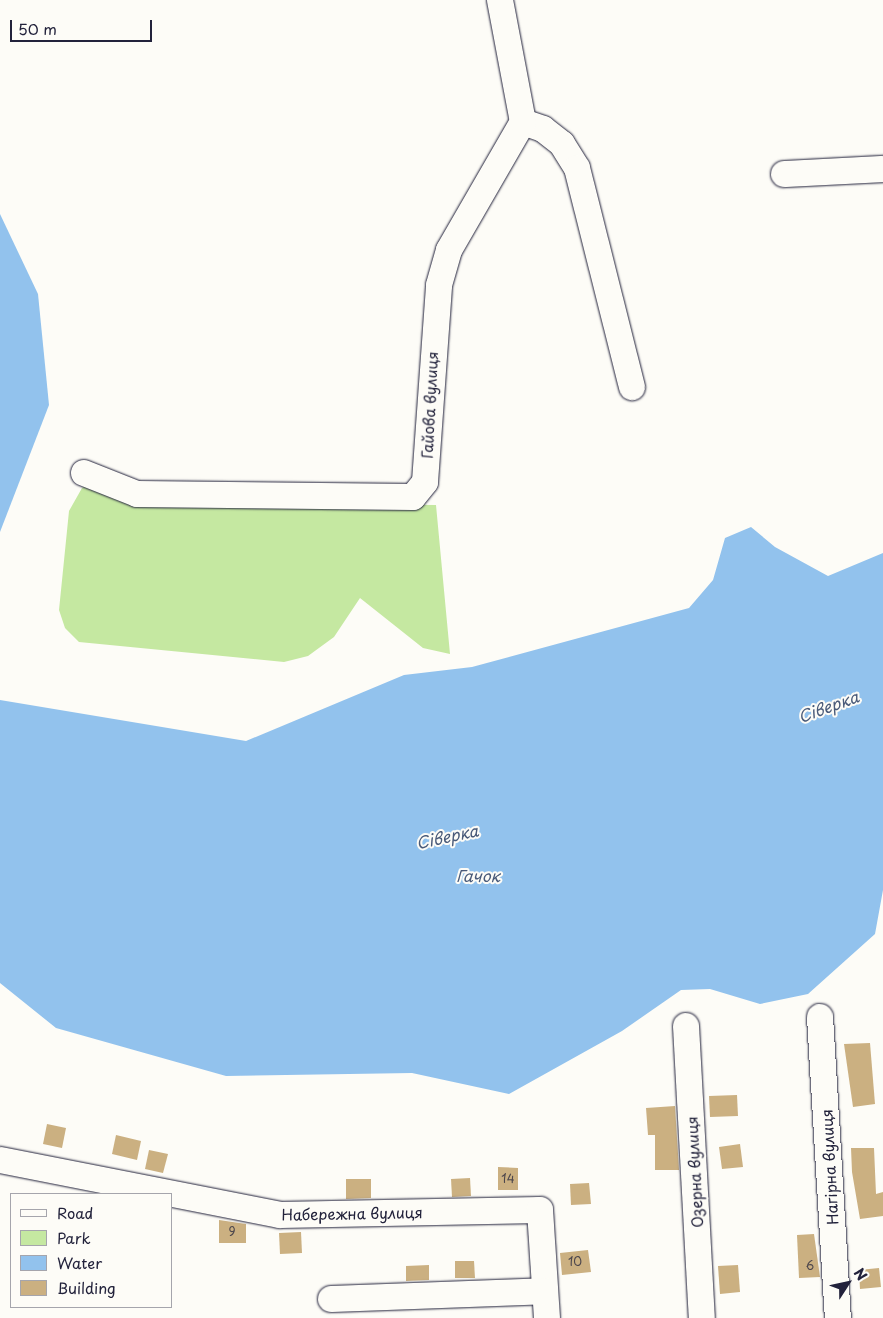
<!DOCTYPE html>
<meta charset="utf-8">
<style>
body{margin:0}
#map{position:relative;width:883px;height:1318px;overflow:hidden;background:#fdfcf7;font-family:"Playpen Sans",sans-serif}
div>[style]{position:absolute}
.green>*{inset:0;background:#c5e8a1}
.water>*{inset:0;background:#92c2ed}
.building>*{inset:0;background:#cbb081}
.roads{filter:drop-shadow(0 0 1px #22223b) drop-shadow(0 0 1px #22223b)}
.minor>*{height:26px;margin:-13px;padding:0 13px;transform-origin:13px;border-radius:13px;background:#fdfcf7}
span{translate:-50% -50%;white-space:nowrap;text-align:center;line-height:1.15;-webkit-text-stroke:4px #fdfcf7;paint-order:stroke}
.number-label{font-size:12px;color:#4c464c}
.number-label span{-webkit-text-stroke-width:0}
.street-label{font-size:15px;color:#22223b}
.water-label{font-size:16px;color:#495a79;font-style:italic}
.legend{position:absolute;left:10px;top:1193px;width:162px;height:115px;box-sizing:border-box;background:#fdfcf7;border:1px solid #a5a5ac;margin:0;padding:6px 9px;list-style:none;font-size:15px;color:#22223b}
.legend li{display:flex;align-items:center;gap:10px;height:25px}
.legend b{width:25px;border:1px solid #a5a5ac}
.north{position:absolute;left:823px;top:1258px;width:50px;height:50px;-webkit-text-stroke:4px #fdfcf7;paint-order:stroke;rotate:55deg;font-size:14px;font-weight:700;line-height:20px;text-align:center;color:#22223b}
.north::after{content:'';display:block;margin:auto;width:18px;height:22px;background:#22223b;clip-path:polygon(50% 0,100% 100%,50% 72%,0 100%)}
.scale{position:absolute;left:10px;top:20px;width:142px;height:22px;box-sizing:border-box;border:2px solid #22223b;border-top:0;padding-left:6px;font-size:15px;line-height:18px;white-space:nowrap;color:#22223b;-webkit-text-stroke:4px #fdfcf7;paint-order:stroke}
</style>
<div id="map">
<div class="green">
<i style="clip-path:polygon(90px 483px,323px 504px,436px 505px,450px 654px,423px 648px,360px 598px,334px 637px,308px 656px,284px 662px,79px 642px,65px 628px,59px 610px,69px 511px,82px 488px)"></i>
</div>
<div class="water">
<i style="clip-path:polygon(0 214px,38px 294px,49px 405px,0 532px)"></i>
<i style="clip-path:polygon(751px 527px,775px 547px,828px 576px,883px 553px,883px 890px,875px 934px,808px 994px,760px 1004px,710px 989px,681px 990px,622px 1031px,509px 1094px,412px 1073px,226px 1076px,56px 1028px,0 983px,0 700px,246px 741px,404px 675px,472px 667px,689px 608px,713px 580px,725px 538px)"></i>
</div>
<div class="building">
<i style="clip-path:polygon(870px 1043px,875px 1104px,853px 1107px,844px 1044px)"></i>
<i style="clip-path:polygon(737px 1095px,738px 1116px,710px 1117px,709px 1096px)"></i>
<i style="clip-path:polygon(675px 1106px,679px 1170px,655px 1170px,655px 1135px,648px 1135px,646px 1108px)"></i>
<i style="clip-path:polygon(47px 1124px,66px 1128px,62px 1148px,43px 1144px)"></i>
<i style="clip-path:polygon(116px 1135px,141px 1141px,137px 1160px,112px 1154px)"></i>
<i style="clip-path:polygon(740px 1144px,743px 1167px,722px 1169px,719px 1147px)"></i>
<i style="clip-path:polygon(851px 1148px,874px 1148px,876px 1194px,883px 1192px,883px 1216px,860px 1219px,852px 1172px)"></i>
<i style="clip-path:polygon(149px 1150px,168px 1154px,163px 1173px,145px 1169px)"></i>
<i style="clip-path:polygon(498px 1167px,518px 1168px,518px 1190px,498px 1190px)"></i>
<i style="clip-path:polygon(470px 1178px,471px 1196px,452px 1197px,451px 1179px)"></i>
<i style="clip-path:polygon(346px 1179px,371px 1179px,371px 1198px,346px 1199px)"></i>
<i style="clip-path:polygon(589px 1183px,591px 1204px,571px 1205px,570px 1184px)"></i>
<i style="clip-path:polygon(219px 1220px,246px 1224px,246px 1243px,219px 1243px)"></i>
<i style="clip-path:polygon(301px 1232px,302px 1253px,280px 1254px,279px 1233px)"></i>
<i style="clip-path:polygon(814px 1234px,820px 1277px,799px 1278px,797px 1235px)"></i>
<i style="clip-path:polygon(588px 1250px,591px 1272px,562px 1275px,560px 1253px)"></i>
<i style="clip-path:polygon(455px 1261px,474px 1261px,475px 1278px,455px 1278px)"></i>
<i style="clip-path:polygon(429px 1265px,429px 1280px,406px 1281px,406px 1266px)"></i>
<i style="clip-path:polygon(738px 1265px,740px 1292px,720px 1294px,718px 1266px)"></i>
<i style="clip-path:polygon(879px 1268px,881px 1287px,860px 1289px,859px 1270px)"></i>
</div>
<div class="roads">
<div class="minor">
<i style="left:523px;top:122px;width:21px;rotate:19deg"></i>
<i style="left:543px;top:129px;width:24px;rotate:38deg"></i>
<i style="left:562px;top:144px;width:28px;rotate:58deg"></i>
<i style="left:577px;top:168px;width:226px;rotate:75.9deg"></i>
<i style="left:784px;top:174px;width:99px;rotate:-2.9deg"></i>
<i style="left:84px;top:473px;width:57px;rotate:21.6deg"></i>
<i style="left:137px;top:494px;width:276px;rotate:0.6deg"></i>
<i style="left:413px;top:497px;width:19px;rotate:-51deg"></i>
<i style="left:425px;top:482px;width:197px;rotate:-85.9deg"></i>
<i style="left:439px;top:285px;width:36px;rotate:-74deg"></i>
<i style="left:449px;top:250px;width:148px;rotate:-60deg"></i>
<i style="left:523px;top:122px;width:124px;rotate:-100.7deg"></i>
<i style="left:820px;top:1017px;width:302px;rotate:86.6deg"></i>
<i style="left:686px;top:1026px;width:292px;rotate:86.9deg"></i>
<i style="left:0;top:1160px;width:285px;rotate:11.1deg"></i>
<i style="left:280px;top:1215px;width:260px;rotate:-1.1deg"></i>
<i style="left:540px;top:1210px;width:108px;rotate:86.3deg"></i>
<i style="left:331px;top:1299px;width:214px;rotate:-2.1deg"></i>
</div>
</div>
<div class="number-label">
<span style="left:508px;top:1179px">14</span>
<span style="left:232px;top:1232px">9</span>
<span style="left:575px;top:1262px">10</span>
<span style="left:810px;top:1266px">6</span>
</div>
<div class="street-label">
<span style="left:429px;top:405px;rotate:-87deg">Гайова вулиця</span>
<span style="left:829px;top:1167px;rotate:-93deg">Нагірна вулиця</span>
<span style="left:694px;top:1172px;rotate:-93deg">Озерна вулиця</span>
<span style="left:352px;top:1213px;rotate:-1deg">Набережна вулиця</span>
</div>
<div class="water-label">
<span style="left:828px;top:706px;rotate:-20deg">Сіверка</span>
<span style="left:447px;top:836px;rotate:-12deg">Сіверка</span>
<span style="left:478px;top:875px">Гачок</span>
</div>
<ul class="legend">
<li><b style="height:6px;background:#fdfcf7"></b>Road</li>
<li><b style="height:14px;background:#c5e8a1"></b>Park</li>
<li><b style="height:14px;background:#92c2ed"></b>Water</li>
<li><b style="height:14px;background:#cbb081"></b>Building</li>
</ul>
<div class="north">N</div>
<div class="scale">50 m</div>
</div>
